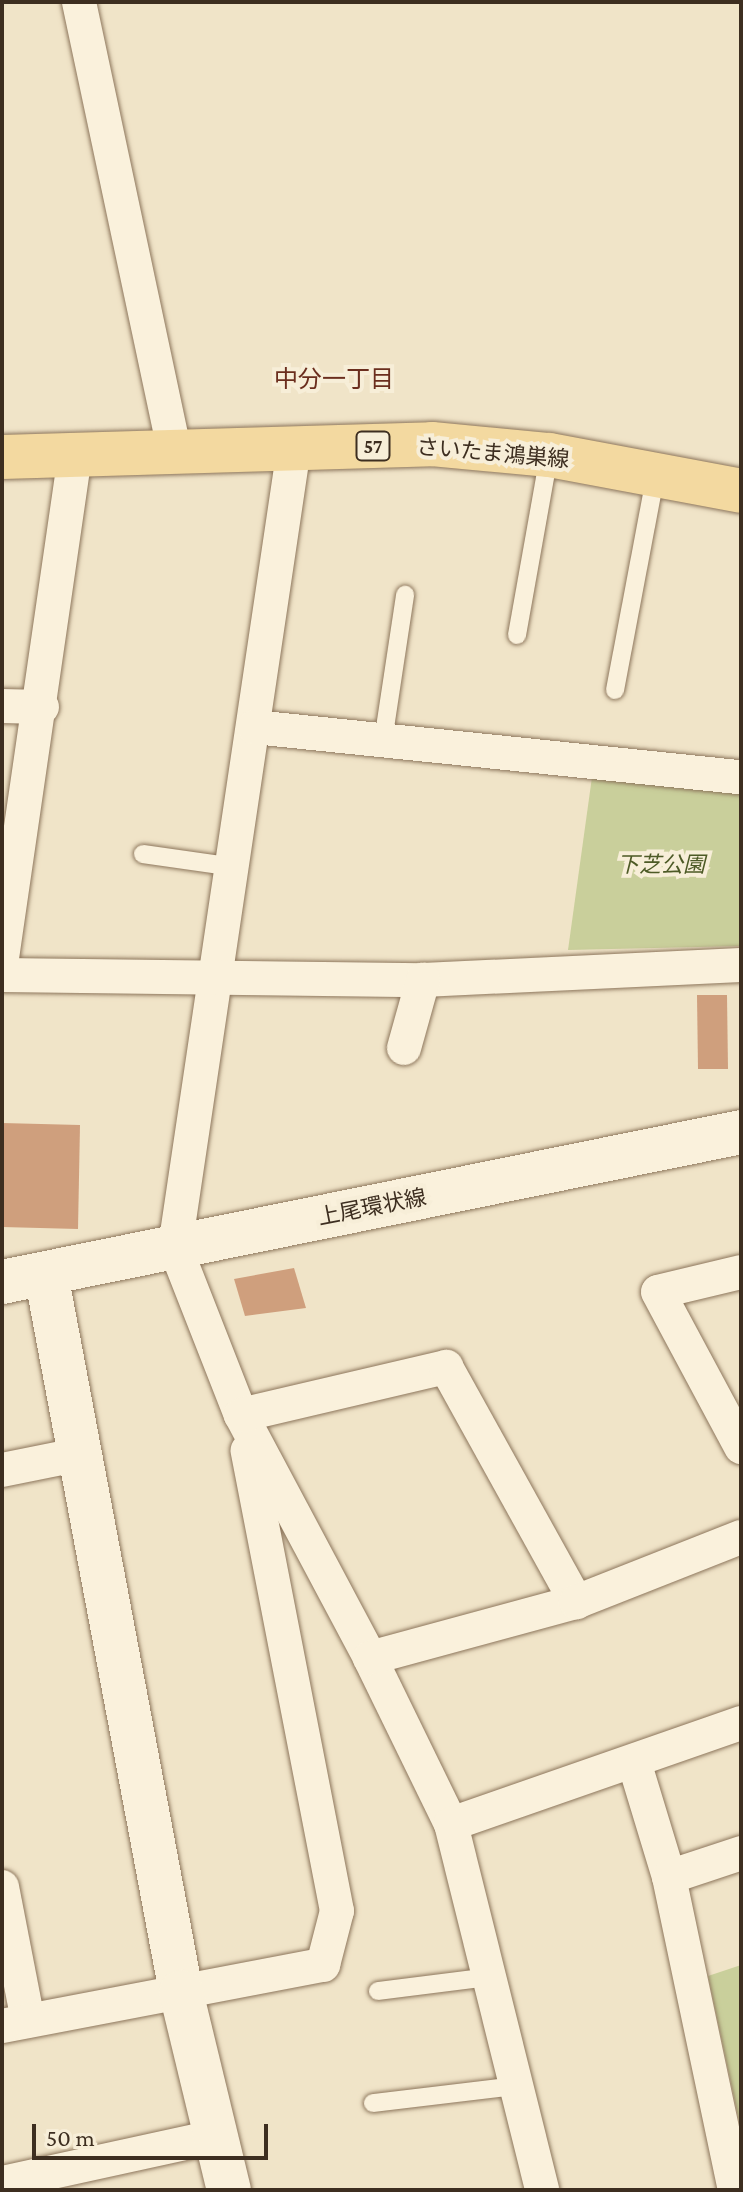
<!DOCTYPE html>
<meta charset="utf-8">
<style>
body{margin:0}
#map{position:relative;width:743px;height:2192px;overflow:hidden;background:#f0e4c8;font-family:"Crimson Pro","Noto Sans JP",serif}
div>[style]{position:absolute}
.green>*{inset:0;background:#c9cf9b}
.building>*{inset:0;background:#cf9f7d}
.roads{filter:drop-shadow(0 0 2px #8d765c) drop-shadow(0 0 2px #8d765c)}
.service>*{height:18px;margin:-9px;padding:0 9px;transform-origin:9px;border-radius:9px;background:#faf1dc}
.minor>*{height:34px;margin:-17px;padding:0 17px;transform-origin:17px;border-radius:17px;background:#faf1dc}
.tertiary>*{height:44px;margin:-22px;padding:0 22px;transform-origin:22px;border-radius:22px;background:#faf1dc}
.secondary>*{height:44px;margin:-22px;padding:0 22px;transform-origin:22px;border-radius:22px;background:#faf1dc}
.primary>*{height:44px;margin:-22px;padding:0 22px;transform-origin:22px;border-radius:22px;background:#f3d9a0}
span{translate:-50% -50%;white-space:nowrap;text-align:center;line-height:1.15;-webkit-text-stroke:8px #f7eed8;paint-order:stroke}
.shield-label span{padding:2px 6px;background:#f7eed8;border:2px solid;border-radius:6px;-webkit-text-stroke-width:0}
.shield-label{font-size:20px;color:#3d2e20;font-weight:700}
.street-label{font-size:22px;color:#3d2e20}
.park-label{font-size:22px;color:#4d5a26;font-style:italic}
.neighbourhood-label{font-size:24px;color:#6b2e1e}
.frame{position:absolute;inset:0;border:4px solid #3d2e20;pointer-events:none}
.scale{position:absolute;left:32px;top:2124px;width:236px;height:36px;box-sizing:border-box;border:4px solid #3d2e20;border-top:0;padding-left:10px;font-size:24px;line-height:28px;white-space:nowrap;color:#3d2e20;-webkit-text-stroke:6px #f7eed8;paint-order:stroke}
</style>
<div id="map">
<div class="green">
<i style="clip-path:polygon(592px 777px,741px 791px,741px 946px,568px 950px)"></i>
<i style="clip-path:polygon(741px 1965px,741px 2130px,708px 1976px)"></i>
</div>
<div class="building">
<i style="clip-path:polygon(697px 995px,727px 995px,728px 1069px,698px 1069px)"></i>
<i style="clip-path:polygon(2px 1123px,80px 1125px,78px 1229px,2px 1227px)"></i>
<i style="clip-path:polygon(294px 1268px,306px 1308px,245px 1316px,234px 1279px)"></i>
</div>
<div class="roads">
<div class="service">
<i style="left:517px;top:635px;width:183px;rotate:-79.9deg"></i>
<i style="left:615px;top:690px;width:220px;rotate:-79.3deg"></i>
<i style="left:383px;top:741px;width:148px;rotate:-81.4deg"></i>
<i style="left:143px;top:854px;width:92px;rotate:8.1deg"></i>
<i style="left:378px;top:1991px;width:112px;rotate:-7.2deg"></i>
<i style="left:373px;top:2103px;width:144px;rotate:-6.8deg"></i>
</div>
<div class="minor">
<i style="left:79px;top:2px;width:460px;rotate:78deg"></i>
<i style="left:294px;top:448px;width:808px;rotate:98.47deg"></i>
<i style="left:175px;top:1247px;width:180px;rotate:68.6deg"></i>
<i style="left:241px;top:1415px;width:275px;rotate:62deg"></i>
<i style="left:370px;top:1658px;width:185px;rotate:64deg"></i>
<i style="left:451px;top:1824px;width:377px;rotate:76deg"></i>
<i style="left:2px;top:706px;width:40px;rotate:1.4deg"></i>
<i style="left:254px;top:727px;width:490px;rotate:5.9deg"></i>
<i style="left:2px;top:958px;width:508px;rotate:-81.74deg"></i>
<i style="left:2px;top:975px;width:421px;rotate:0.7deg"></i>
<i style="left:423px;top:980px;width:318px;rotate:-2.7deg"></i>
<i style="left:404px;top:1048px;width:71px;rotate:-74.4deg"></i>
<i style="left:741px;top:1272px;width:85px;rotate:166.5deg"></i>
<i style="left:658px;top:1292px;width:176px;rotate:61.8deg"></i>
<i style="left:241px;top:1415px;width:211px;rotate:-13.2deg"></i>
<i style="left:446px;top:1367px;width:269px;rotate:61deg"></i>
<i style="left:2px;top:1470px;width:81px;rotate:-11.4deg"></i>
<i style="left:370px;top:1658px;width:213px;rotate:-15.2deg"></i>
<i style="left:576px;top:1602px;width:177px;rotate:-21.5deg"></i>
<i style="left:635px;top:1765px;width:117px;rotate:73.1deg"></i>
<i style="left:669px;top:1877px;width:320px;rotate:78.1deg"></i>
<i style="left:451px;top:1824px;width:307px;rotate:-19.2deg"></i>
<i style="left:669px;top:1877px;width:76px;rotate:-18.4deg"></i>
<i style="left:2px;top:1887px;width:136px;rotate:79deg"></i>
<i style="left:2px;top:2026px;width:327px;rotate:-10.8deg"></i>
<i style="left:323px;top:1965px;width:56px;rotate:-75.5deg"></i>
<i style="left:337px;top:1911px;width:469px;rotate:-101deg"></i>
<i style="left:2px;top:2183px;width:220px;rotate:-12.3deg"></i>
</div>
<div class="tertiary">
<i style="left:46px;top:1274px;width:731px;rotate:79.35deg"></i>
<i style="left:181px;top:1992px;width:204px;rotate:76.4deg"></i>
</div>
<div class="secondary">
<i style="left:2px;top:1282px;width:754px;rotate:-11.47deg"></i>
</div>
<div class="primary">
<i style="left:2px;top:457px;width:430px;rotate:-1.7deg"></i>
<i style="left:432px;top:444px;width:118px;rotate:5.4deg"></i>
<i style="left:549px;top:455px;width:195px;rotate:10.6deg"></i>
</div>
</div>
<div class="shield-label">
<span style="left:373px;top:446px">57</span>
</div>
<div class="street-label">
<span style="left:493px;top:453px;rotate:5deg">さいたま鴻巣線</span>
<span style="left:372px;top:1207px;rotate:-11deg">上尾環状線</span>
</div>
<div class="park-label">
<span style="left:661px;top:865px">下芝公園</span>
</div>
<div class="neighbourhood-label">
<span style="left:334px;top:379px">中分一丁目</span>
</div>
<div class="frame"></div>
<div class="scale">50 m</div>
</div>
